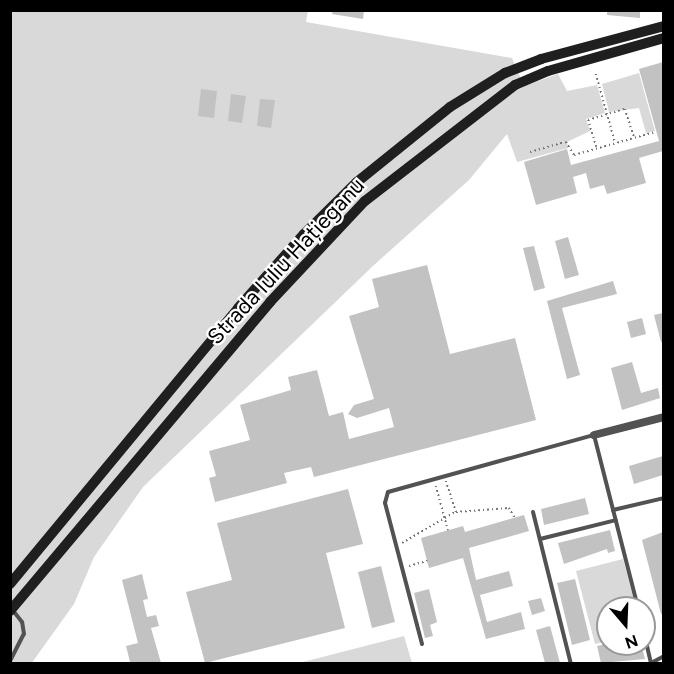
<!DOCTYPE html>
<meta charset="utf-8">
<style>
body{margin:0}
#map{position:relative;width:674px;height:674px;overflow:hidden;background:#fff;font-family:Figtree,sans-serif}
div>[style]{position:absolute}
.green>*{inset:0;background:#d9d9d9}
.building>*{inset:0;background:#c2c2c2}
.path>*{height:1.5px;margin-top:-0.75px;transform-origin:0;background:repeating-linear-gradient(90deg,#747474 0 1.5px,transparent 0 4.5px)}
.lane>*{height:4px;margin:-2px;padding:0 2px;transform-origin:2px;border-radius:2px;background:#525252}
.street>*{height:8px;margin:-4px;padding:0 4px;transform-origin:4px;border-radius:4px;background:#525252}
.secondary>*{height:10px;margin:-5px;padding:0 5px;transform-origin:5px;border-radius:5px;background:#1f1f1f}
span{translate:-50% -50%;white-space:nowrap;text-align:center;line-height:1.15;-webkit-text-stroke:4.5px #fff;paint-order:stroke}
.street-label{font-size:22px;color:#000}
.frame{position:absolute;inset:0;border:12px solid #000;pointer-events:none}
.north{position:absolute;left:596px;top:596px;width:60px;height:60px;box-sizing:border-box;background:#fff;border:2px solid #999;border-radius:50%;rotate:161deg;font-size:16px;font-weight:700;line-height:24px;text-align:center;color:#000}
.north::after{content:'';display:block;margin:auto;width:21px;height:27px;background:#000;clip-path:polygon(50% 0,100% 100%,50% 72%,0 100%)}
</style>
<div id="map">
<div class="green">
<i style="clip-path:polygon(10px 11px,308px 11px,306px 22px,512px 58px,524px 86px,558px 74px,567px 91px,597px 85px,605px 113px,586px 119px,590px 131px,567px 142px,568px 148px,517px 162px,507px 134px,469px 180px,374px 265px,143px 487px,94px 557px,74px 604px,31px 664px,10px 663px)"></i>
<i style="clip-path:polygon(639px 73px,655px 131px,646px 133px,639px 108px,609px 112px,602px 84px)"></i>
<i style="clip-path:polygon(623px 559px,636px 608px,608px 608px,608px 641px,595px 644px,576px 571px)"></i>
<i style="clip-path:polygon(404px 636px,412px 663px,299px 663px)"></i>
</div>
<div class="building">
<i style="clip-path:polygon(333px 10px,364px 10px,363px 19px,332px 14px)"></i>
<i style="clip-path:polygon(607px 10px,640px 10px,640px 18px,607px 15px)"></i>
<i style="clip-path:polygon(663px 62px,663px 151px,639px 158px,646px 183px,607px 194px,604px 185px,590px 189px,586px 173px,573px 177px,577px 193px,536px 205px,524px 162px,567px 149px,571px 165px,659px 141px,639px 69px)"></i>
<i style="clip-path:polygon(201px 89px,217px 91px,214px 118px,198px 116px)"></i>
<i style="clip-path:polygon(231px 94px,246px 96px,242px 123px,228px 121px)"></i>
<i style="clip-path:polygon(260px 99px,275px 100px,271px 128px,257px 126px)"></i>
<i style="clip-path:polygon(568px 237px,579px 275px,565px 279px,555px 241px)"></i>
<i style="clip-path:polygon(534px 246px,545px 288px,534px 291px,523px 248px)"></i>
<i style="clip-path:polygon(427px 265px,450px 354px,515px 338px,536px 420px,314px 477px,311px 467px,284px 473px,287px 483px,215px 502px,209px 478px,216px 476px,209px 451px,250px 440px,240px 405px,291px 390px,288px 377px,317px 370px,329px 416px,343px 412px,349px 439px,394px 427px,389px 408px,357px 418px,348px 414px,354px 405px,374px 399px,349px 316px,379px 307px,372px 279px)"></i>
<i style="clip-path:polygon(613px 281px,617px 294px,562px 308px,580px 375px,567px 379px,547px 301px)"></i>
<i style="clip-path:polygon(663px 313px,663px 342px,661px 342px,654px 315px)"></i>
<i style="clip-path:polygon(642px 318px,646px 334px,631px 338px,627px 322px)"></i>
<i style="clip-path:polygon(632px 362px,641px 393px,658px 388px,660px 398px,622px 410px,611px 368px)"></i>
<i style="clip-path:polygon(663px 456px,663px 475px,634px 484px,629px 466px)"></i>
<i style="clip-path:polygon(348px 489px,363px 544px,326px 553px,345px 628px,205px 663px,186px 592px,232px 580px,217px 523px)"></i>
<i style="clip-path:polygon(585px 498px,589px 514px,544px 525px,541px 509px)"></i>
<i style="clip-path:polygon(524px 515px,529px 531px,469px 548px,476px 580px,509px 571px,513px 586px,480px 595px,487px 622px,521px 612px,525px 629px,486px 639px,463px 558px,429px 568px,421px 538px,463px 526px,465px 532px)"></i>
<i style="clip-path:polygon(610px 530px,615px 551px,608px 553px,607px 549px,564px 564px,558px 543px)"></i>
<i style="clip-path:polygon(663px 532px,663px 614px,661px 614px,642px 540px)"></i>
<i style="clip-path:polygon(381px 566px,395px 622px,372px 628px,358px 572px)"></i>
<i style="clip-path:polygon(142px 574px,148px 599px,143px 600px,147px 617px,156px 615px,159px 626px,151px 628px,161px 663px,130px 662px,126px 646px,138px 643px,122px 580px)"></i>
<i style="clip-path:polygon(575px 579px,590px 640px,572px 645px,557px 583px)"></i>
<i style="clip-path:polygon(429px 589px,437px 622px,430px 625px,433px 636px,425px 638px,414px 593px)"></i>
<i style="clip-path:polygon(541px 598px,545px 611px,532px 615px,528px 601px)"></i>
<i style="clip-path:polygon(550px 626px,560px 663px,545px 663px,536px 630px)"></i>
<i style="clip-path:polygon(606px 644px,641px 644px,645px 659px,601px 663px,597px 646px)"></i>
</div>
<div class="path">
<i style="left:596px;top:74px;width:71px;rotate:74.4deg"></i>
<i style="left:596px;top:147px;width:28px;rotate:-107deg"></i>
<i style="left:588px;top:120px;width:39px;rotate:-17deg"></i>
<i style="left:625px;top:109px;width:29px;rotate:72deg"></i>
<i style="left:530px;top:152px;width:37px;rotate:-16deg"></i>
<i style="left:566px;top:142px;width:15px;rotate:58deg"></i>
<i style="left:574px;top:155px;width:84px;rotate:-15.9deg"></i>
<i style="left:446px;top:481px;width:33px;rotate:72deg"></i>
<i style="left:456px;top:512px;width:53px;rotate:-4.3deg"></i>
<i style="left:509px;top:508px;width:12px;rotate:59deg"></i>
<i style="left:436px;top:486px;width:46px;rotate:74.7deg"></i>
<i style="left:402px;top:543px;width:61px;rotate:-30.3deg"></i>
<i style="left:409px;top:566px;width:19px;rotate:-16deg"></i>
</div>
<div class="lane">
<i style="left:613px;top:510px;width:52px;rotate:-13.2deg"></i>
<i style="left:533px;top:512px;width:157px;rotate:76deg"></i>
<i style="left:540px;top:539px;width:78px;rotate:-14deg"></i>
<i style="left:644px;top:633px;width:31px;rotate:77deg"></i>
<i style="left:422px;top:644px;width:146px;rotate:-104.7deg"></i>
<i style="left:385px;top:503px;width:11px;rotate:-75deg"></i>
<i style="left:388px;top:492px;width:214px;rotate:-15.5deg"></i>
<i style="left:594px;top:435px;width:179px;rotate:75.7deg"></i>
<i style="left:10px;top:661px;width:30px;rotate:-63deg"></i>
<i style="left:24px;top:634px;width:12px;rotate:-99deg"></i>
<i style="left:22px;top:622px;width:16px;rotate:-128deg"></i>
<i style="left:651px;top:663px;width:15px;rotate:-28deg"></i>
</div>
<div class="street">
<i style="left:594px;top:435px;width:72px;rotate:-14.4deg"></i>
</div>
<div class="secondary">
<i style="left:10px;top:584px;width:358px;rotate:-50.4deg"></i>
<i style="left:238px;top:308px;width:99px;rotate:-48.3deg"></i>
<i style="left:304px;top:234px;width:74px;rotate:-44.5deg"></i>
<i style="left:357px;top:182px;width:119px;rotate:-38.9deg"></i>
<i style="left:450px;top:107px;width:65px;rotate:-31.7deg"></i>
<i style="left:505px;top:73px;width:39px;rotate:-21deg"></i>
<i style="left:541px;top:59px;width:127px;rotate:-15deg"></i>
<i style="left:10px;top:611px;width:404px;rotate:-49.9deg"></i>
<i style="left:270px;top:302px;width:139px;rotate:-46.8deg"></i>
<i style="left:365px;top:201px;width:190px;rotate:-37.7deg"></i>
<i style="left:515px;top:85px;width:36px;rotate:-23deg"></i>
<i style="left:548px;top:71px;width:121px;rotate:-15.9deg"></i>
</div>
<div class="street-label">
<span style="left:286px;top:261px;rotate:-47deg">Strada Iuliu Hațieganu</span>
</div>
<div class="frame"></div>
<div class="north">N</div>
</div>
